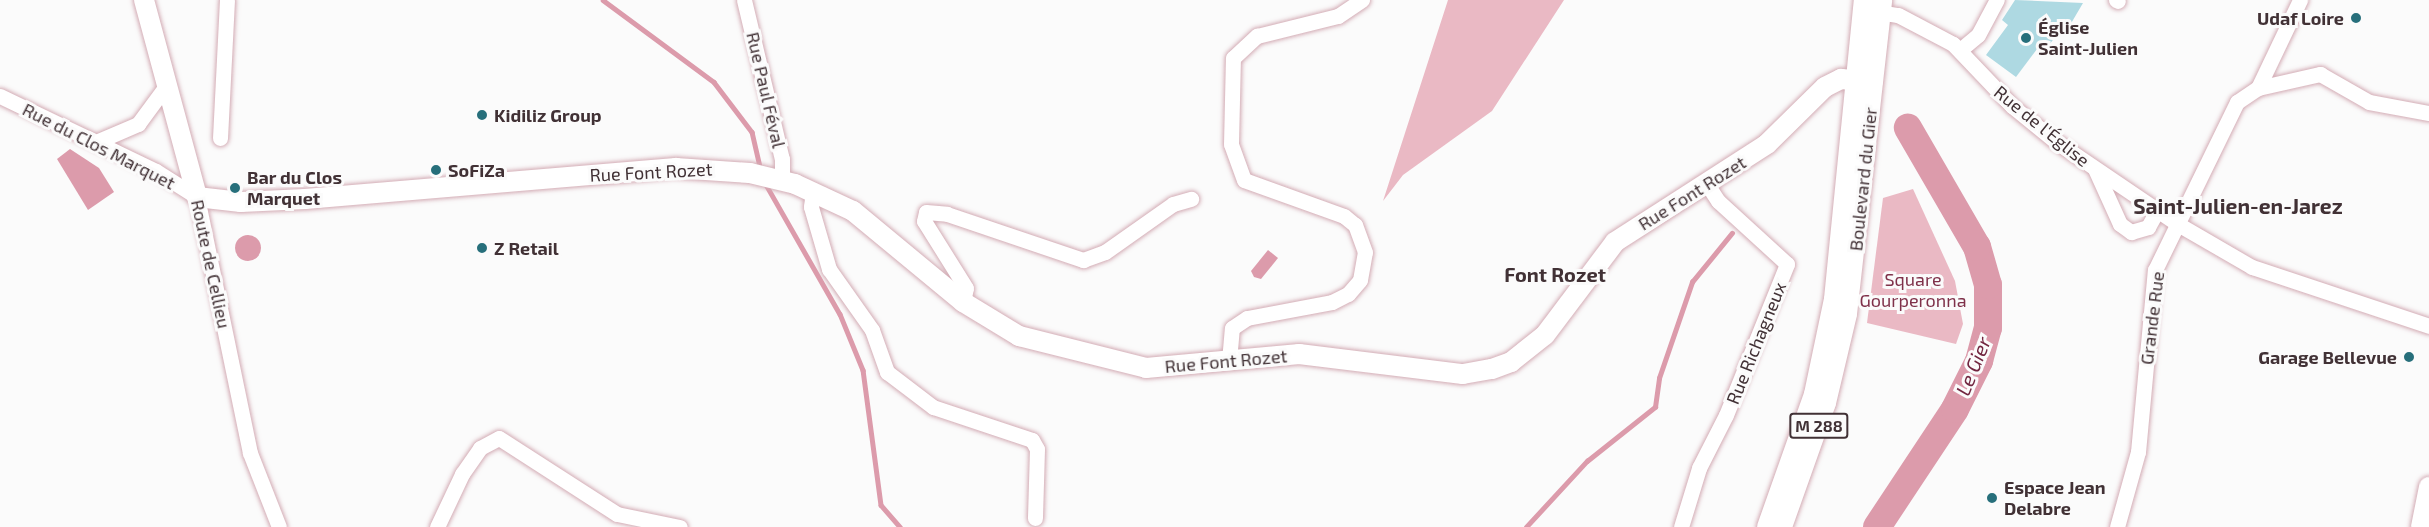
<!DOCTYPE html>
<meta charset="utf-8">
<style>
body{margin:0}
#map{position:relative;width:2429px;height:527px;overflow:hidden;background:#fbfbfb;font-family:"Exo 2",sans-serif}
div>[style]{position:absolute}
.green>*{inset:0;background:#eab9c4}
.water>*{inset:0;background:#dc9bab}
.round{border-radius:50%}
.stream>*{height:4.5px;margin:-2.25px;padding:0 2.25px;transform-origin:2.25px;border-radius:2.25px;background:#dc9bab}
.river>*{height:28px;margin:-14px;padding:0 14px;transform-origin:14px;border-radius:14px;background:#dc9bab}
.building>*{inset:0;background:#aed9e2}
.roads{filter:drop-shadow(0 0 2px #d3acb5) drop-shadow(0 0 2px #d3acb5)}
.minor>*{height:15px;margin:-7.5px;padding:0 7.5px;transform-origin:7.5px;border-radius:7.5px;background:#fff}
.major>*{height:20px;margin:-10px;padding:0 10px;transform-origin:10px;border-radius:10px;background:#fff}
.dots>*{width:16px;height:16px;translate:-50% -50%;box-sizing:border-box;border:3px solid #fbfbfb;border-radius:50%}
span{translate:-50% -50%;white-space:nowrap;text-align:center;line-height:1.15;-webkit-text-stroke:6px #fbfbfb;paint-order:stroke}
.shield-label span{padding:2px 4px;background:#fbfbfb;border:2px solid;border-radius:4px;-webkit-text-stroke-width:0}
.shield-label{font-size:16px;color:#413135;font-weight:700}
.poi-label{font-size:18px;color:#413135;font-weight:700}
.right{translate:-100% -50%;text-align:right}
.left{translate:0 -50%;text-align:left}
.street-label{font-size:18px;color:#413135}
.park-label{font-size:18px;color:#7f314a}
.neighbourhood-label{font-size:20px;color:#413135;font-weight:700}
.water-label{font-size:20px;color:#722640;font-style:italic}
.quarter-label{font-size:21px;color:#413135;font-weight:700}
</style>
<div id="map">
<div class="green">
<i style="clip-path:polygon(1448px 0,1564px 0,1492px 111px,1403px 175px,1383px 201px)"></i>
<i style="clip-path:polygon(1913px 189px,1955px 281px,1963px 324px,1956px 344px,1867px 323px,1883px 198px)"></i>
</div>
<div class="water">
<i style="clip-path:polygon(70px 149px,99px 168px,114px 192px,88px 210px,57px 159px)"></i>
<i class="round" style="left:235px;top:235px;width:26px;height:26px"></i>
<i style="clip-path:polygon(1268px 250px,1278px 258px,1261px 279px,1254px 277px,1251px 271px)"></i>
</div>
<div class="stream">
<i style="left:603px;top:0;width:138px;rotate:36.5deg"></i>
<i style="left:714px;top:82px;width:63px;rotate:52.8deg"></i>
<i style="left:752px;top:132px;width:39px;rotate:77deg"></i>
<i style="left:764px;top:181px;width:153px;rotate:60.3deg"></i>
<i style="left:840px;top:314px;width:61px;rotate:67.7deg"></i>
<i style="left:863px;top:370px;width:136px;rotate:82.4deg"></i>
<i style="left:881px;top:505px;width:29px;rotate:49deg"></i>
<i style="left:1526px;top:527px;width:90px;rotate:-47.3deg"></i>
<i style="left:1587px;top:461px;width:87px;rotate:-38.5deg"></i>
<i style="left:1655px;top:407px;width:29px;rotate:-82deg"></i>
<i style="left:1659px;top:378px;width:102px;rotate:-71deg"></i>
<i style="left:1692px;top:282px;width:63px;rotate:-50.8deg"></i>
</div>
<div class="river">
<i style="left:1877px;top:527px;width:141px;rotate:-56.5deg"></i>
<i style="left:1955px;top:409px;width:54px;rotate:-63.4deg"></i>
<i style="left:1979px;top:361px;width:34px;rotate:-75deg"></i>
<i style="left:1988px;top:328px;width:43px;rotate:-90deg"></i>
<i style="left:1988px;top:285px;width:40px;rotate:-106deg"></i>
<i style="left:1977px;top:247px;width:138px;rotate:-120.1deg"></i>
</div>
<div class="building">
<i style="clip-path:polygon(2015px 0,2083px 3px,2066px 32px,2062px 28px,2046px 49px,2040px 45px,2016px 77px,1986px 55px,2008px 25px,2002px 20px)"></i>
</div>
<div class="roads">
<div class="minor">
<i style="left:744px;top:0;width:163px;rotate:76.6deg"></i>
<i style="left:782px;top:159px;width:21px;rotate:90deg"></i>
<i style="left:2116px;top:0;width:2px;rotate:27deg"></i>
<i style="left:1872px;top:11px;width:26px;rotate:9deg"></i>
<i style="left:1898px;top:15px;width:62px;rotate:27.8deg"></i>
<i style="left:1953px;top:44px;width:86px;rotate:46.4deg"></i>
<i style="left:2012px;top:106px;width:55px;rotate:39.1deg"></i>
<i style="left:2055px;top:141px;width:146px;rotate:34.1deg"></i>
<i style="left:2176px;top:223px;width:88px;rotate:30.1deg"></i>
<i style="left:2252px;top:267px;width:187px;rotate:18.4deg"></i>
<i style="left:1960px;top:50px;width:23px;rotate:-40deg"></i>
<i style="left:1978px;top:35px;width:40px;rotate:-62deg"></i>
<i style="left:2258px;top:88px;width:98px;rotate:-64.5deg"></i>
<i style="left:0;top:96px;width:173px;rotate:25.7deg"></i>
<i style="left:156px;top:171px;width:49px;rotate:32.4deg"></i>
<i style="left:197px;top:197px;width:261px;rotate:78.3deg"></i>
<i style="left:250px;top:453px;width:79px;rotate:68.6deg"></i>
<i style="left:220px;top:138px;width:138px;rotate:-87.1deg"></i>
<i style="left:96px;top:142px;width:46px;rotate:-23.2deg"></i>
<i style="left:138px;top:124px;width:47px;rotate:-53.6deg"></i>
<i style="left:2095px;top:169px;width:60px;rotate:65.6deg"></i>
<i style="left:2120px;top:224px;width:14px;rotate:36deg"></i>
<i style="left:2131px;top:232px;width:18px;rotate:-16deg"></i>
<i style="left:2148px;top:227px;width:18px;rotate:-61deg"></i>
<i style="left:813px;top:192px;width:15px;rotate:98deg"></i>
<i style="left:811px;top:207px;width:65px;rotate:73.8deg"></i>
<i style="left:829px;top:269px;width:75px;rotate:54.8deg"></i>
<i style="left:872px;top:330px;width:45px;rotate:70.3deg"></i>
<i style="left:887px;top:372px;width:58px;rotate:37.3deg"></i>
<i style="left:933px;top:407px;width:104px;rotate:18.4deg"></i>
<i style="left:1032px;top:440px;width:10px;rotate:61deg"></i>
<i style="left:1037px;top:449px;width:69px;rotate:91.7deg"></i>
<i style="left:963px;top:302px;width:14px;rotate:-78deg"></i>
<i style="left:966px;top:288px;width:79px;rotate:-122.1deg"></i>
<i style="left:924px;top:221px;width:9px;rotate:-77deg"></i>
<i style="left:926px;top:212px;width:21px;rotate:5deg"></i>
<i style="left:947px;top:214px;width:144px;rotate:18.7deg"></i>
<i style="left:1083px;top:260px;width:23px;rotate:-20deg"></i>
<i style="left:1105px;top:252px;width:83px;rotate:-35.2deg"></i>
<i style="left:1173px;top:204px;width:19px;rotate:-16deg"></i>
<i style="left:1229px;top:361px;width:33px;rotate:-85deg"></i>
<i style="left:1232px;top:328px;width:18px;rotate:-34deg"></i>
<i style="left:1247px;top:318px;width:86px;rotate:-10.7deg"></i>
<i style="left:1332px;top:302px;width:18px;rotate:-27deg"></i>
<i style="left:1348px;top:294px;width:18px;rotate:-49deg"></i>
<i style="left:1360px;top:280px;width:28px;rotate:-80deg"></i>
<i style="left:1365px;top:252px;width:29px;rotate:-110deg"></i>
<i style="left:1355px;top:225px;width:14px;rotate:-141deg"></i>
<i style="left:1344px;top:216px;width:106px;rotate:-160.2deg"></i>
<i style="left:1244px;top:180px;width:38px;rotate:-110deg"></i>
<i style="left:1231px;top:144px;width:86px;rotate:-88.7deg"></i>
<i style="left:1233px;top:58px;width:33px;rotate:-43deg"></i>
<i style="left:1257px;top:36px;width:83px;rotate:-13.9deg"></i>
<i style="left:1338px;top:16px;width:29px;rotate:-34deg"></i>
<i style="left:437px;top:527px;width:59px;rotate:-64.7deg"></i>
<i style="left:462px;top:474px;width:32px;rotate:-55deg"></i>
<i style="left:480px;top:448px;width:21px;rotate:-28deg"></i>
<i style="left:499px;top:438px;width:140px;rotate:32.8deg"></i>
<i style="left:617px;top:514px;width:64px;rotate:11.7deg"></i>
<i style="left:1681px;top:527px;width:62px;rotate:-73deg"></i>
<i style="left:1699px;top:468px;width:59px;rotate:-63deg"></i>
<i style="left:1726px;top:415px;width:163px;rotate:-68deg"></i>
<i style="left:1787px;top:264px;width:93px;rotate:-137.6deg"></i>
<i style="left:1718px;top:201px;width:20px;rotate:-123deg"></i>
<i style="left:2117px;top:527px;width:78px;rotate:-74.4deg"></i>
<i style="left:2138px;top:452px;width:183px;rotate:-84.7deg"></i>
<i style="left:2155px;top:270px;width:187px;rotate:-64deg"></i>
<i style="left:2237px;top:102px;width:25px;rotate:-34deg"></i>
<i style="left:2258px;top:88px;width:64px;rotate:-12.7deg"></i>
<i style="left:2320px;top:74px;width:56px;rotate:29.7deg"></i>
<i style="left:2369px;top:102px;width:61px;rotate:10.4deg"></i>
</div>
<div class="major">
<i style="left:144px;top:0;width:204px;rotate:74.9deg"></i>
<i style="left:197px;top:197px;width:44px;rotate:6.5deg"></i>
<i style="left:241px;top:202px;width:64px;rotate:-2.7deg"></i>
<i style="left:305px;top:199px;width:372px;rotate:-4.8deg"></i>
<i style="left:676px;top:168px;width:74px;rotate:3.9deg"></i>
<i style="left:750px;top:173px;width:46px;rotate:13.7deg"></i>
<i style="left:795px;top:184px;width:64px;rotate:25deg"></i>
<i style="left:853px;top:211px;width:143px;rotate:39.6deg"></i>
<i style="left:963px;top:302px;width:66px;rotate:31.3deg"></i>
<i style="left:1019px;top:336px;width:131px;rotate:14.1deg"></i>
<i style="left:1146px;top:368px;width:154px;rotate:-5.2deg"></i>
<i style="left:1299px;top:354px;width:165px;rotate:7deg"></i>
<i style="left:1463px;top:374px;width:29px;rotate:-10deg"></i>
<i style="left:1492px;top:369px;width:20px;rotate:-20deg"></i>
<i style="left:1511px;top:362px;width:43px;rotate:-38.5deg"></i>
<i style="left:1545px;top:335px;width:116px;rotate:-53deg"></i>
<i style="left:1615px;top:242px;width:181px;rotate:-32.8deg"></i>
<i style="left:1767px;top:144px;width:81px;rotate:-44.5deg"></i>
<i style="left:1825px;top:87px;width:18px;rotate:-27deg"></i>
<i style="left:1841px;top:79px;width:32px;rotate:5deg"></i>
<i style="left:1767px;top:527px;width:141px;rotate:-70.5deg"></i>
<i style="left:1814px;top:394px;width:97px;rotate:-78.1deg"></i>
<i style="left:1834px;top:299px;width:301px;rotate:-84.3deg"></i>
<i style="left:1782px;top:527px;width:132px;rotate:-70.5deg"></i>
<i style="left:1826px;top:403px;width:91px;rotate:-76.7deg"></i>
<i style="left:1847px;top:314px;width:316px;rotate:-83.6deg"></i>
<i style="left:2421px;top:527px;width:41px;rotate:-78.7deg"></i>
</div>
</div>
<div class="dots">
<i style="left:2356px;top:18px;background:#276f7b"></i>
<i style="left:2026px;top:38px;background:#276f7b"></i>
<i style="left:482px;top:115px;background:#276f7b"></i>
<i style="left:436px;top:170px;background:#276f7b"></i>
<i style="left:235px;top:188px;background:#276f7b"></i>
<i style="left:482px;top:248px;background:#276f7b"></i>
<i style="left:2409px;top:357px;background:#276f7b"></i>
<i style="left:1992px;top:498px;background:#276f7b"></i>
</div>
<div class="shield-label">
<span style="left:1819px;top:426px">M 288</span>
</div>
<div class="poi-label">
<span class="right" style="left:2344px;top:18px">Udaf Loire</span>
<span class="left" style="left:2038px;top:38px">Église<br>Saint-Julien</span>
<span class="left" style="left:494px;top:115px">Kidiliz Group</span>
<span class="left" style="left:448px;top:170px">SoFiZa</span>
<span class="left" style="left:247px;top:188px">Bar du Clos<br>Marquet</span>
<span class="left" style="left:494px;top:248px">Z Retail</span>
<span class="right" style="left:2397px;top:357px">Garage Bellevue</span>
<span class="left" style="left:2004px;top:498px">Espace Jean<br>Delabre</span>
</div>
<div class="street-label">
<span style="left:766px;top:90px;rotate:77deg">Rue Paul Féval</span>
<span style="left:2042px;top:126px;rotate:39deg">Rue de l'Église</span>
<span style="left:99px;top:146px;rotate:27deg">Rue du Clos Marquet</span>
<span style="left:651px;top:172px;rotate:-3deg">Rue Font Rozet</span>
<span style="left:1863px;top:179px;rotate:-84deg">Boulevard du Gier</span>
<span style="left:1692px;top:193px;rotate:-32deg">Rue Font Rozet</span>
<span style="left:211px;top:264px;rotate:78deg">Route de Cellieu</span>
<span style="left:2152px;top:318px;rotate:-83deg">Grande Rue</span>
<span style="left:1756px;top:343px;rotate:-68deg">Rue Richagneux</span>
<span style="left:1226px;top:361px;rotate:-5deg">Rue Font Rozet</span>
</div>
<div class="park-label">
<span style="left:1913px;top:290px">Square<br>Gourperonna</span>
</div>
<div class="neighbourhood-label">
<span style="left:1555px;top:274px">Font Rozet</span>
</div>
<div class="water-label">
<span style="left:1973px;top:366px;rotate:-68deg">Le Gier</span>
</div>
<div class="quarter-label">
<span style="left:2238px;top:206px">Saint-Julien-en-Jarez</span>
</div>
</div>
